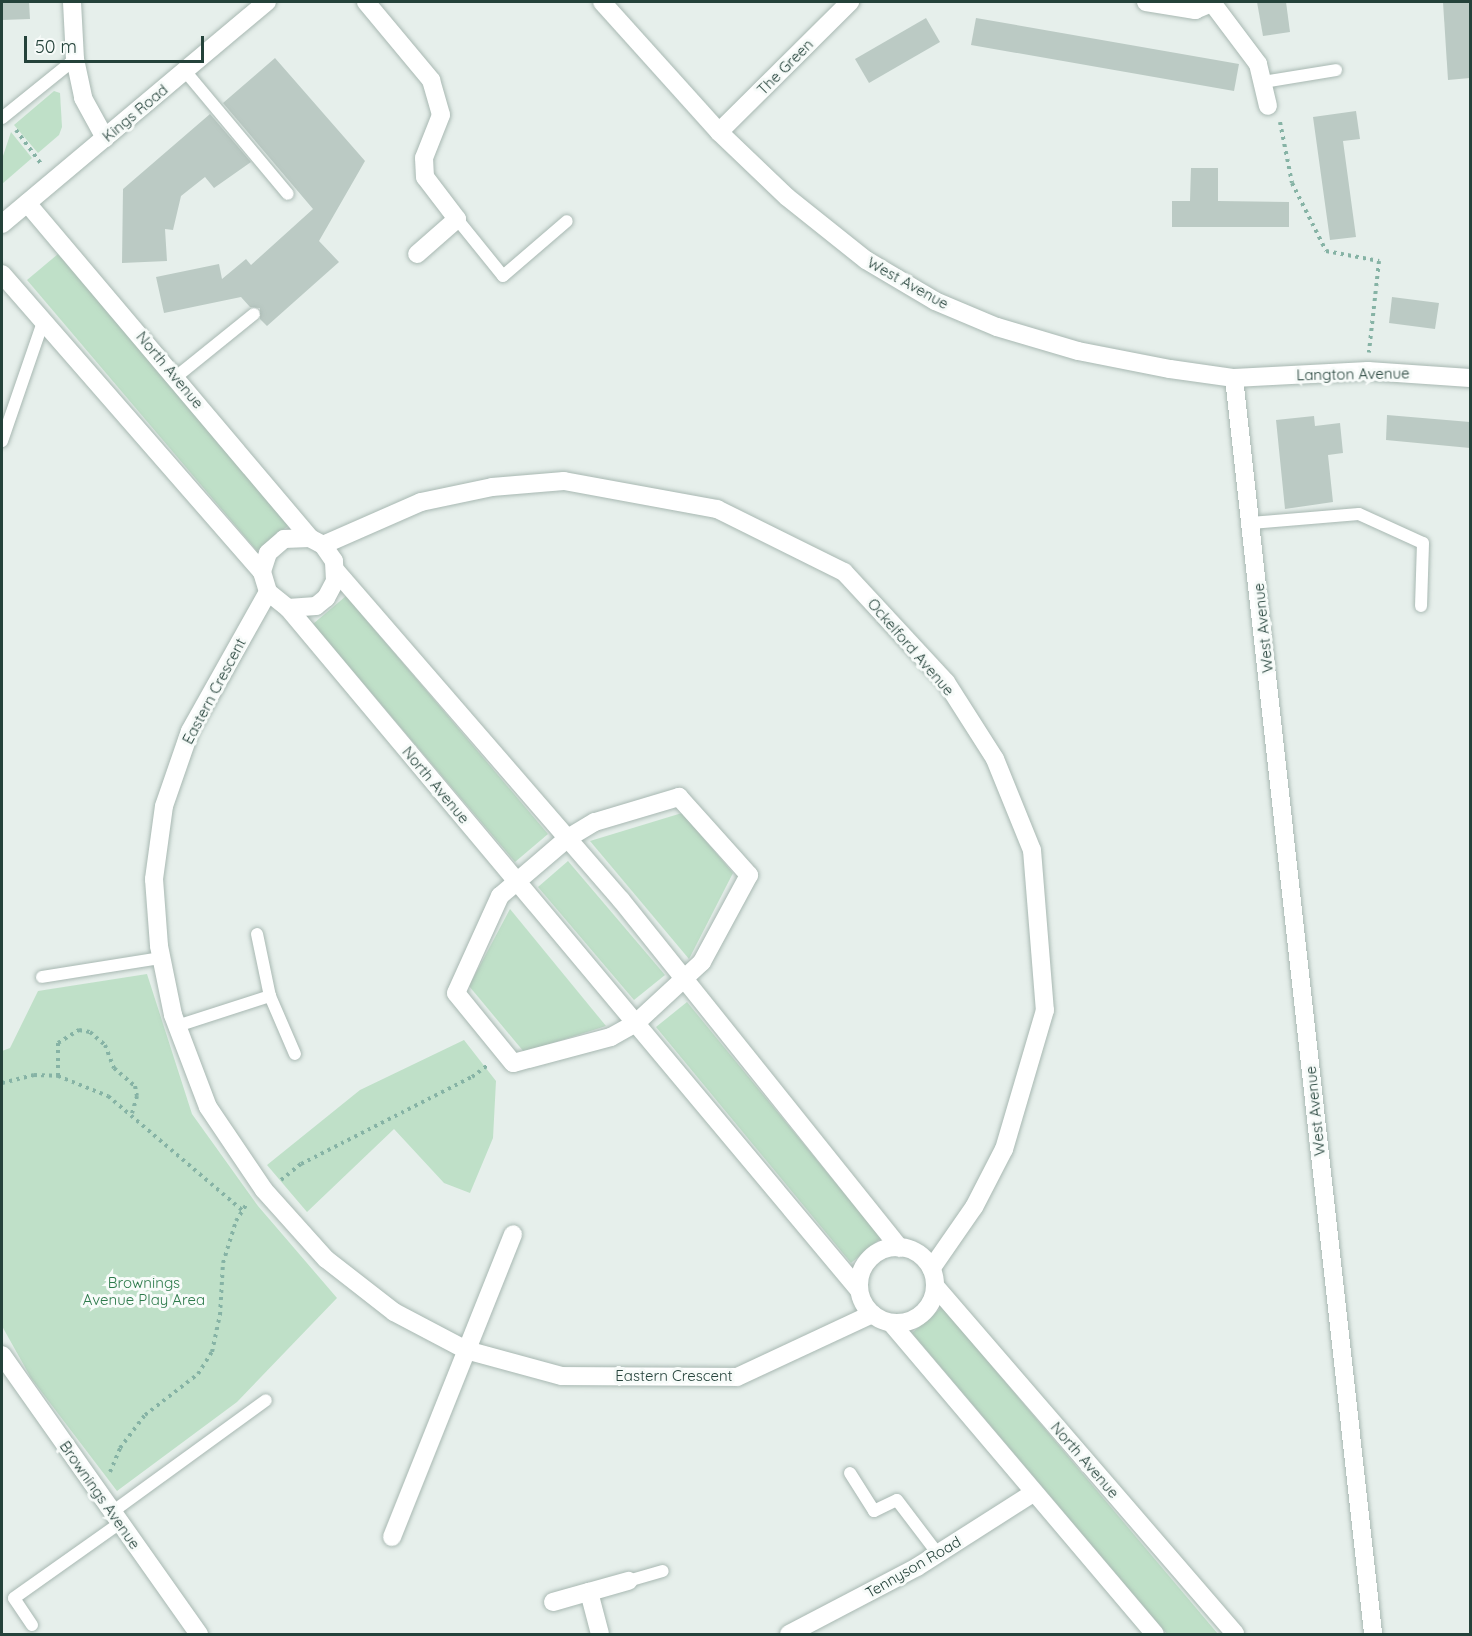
<!DOCTYPE html>
<style>
body{margin:0}
#map{position:relative;width:1472px;height:1636px;overflow:hidden;background:#e6efeb;font-family:Quicksand,sans-serif}
div>[style]{position:absolute}
.green>*{inset:0;background:#bfe0c8}
.building>*{inset:0;background:#bbcac4}
.path>*{height:4px;margin-top:-2px;transform-origin:0;background:repeating-linear-gradient(90deg,#86b3a5 0 3px,transparent 0 7.5px)}
.roads{filter:drop-shadow(0 0 2px #a8b8b2) drop-shadow(0 0 2px #a8b8b2)}
.lane>*{height:12px;margin:-6px;padding:0 6px;transform-origin:6px;border-radius:6px;background:#fff}
.street>*{height:18px;margin:-9px;padding:0 9px;transform-origin:9px;border-radius:9px;background:#fff}
.street>.ring{margin:-9px;padding:0;box-sizing:content-box;background:none;border:18px solid #fff;border-radius:50%}
span{translate:-50% -50%;white-space:nowrap;text-align:center;line-height:1.15;-webkit-text-stroke:6px #f7fbf9;paint-order:stroke}
.street-label{font-size:15px;color:#24423a}
.park-label{font-size:15px;color:#2d7a4b}
.frame{position:absolute;inset:0;border:3px solid #24423a;pointer-events:none}
.scale{position:absolute;left:24px;top:36px;width:180px;height:27px;box-sizing:border-box;border:3px solid #24423a;border-top:0;padding-left:8px;font-size:18px;line-height:21px;white-space:nowrap;color:#24423a;-webkit-text-stroke:4px #f7fbf9;paint-order:stroke}
</style>
<div id="map">
<div class="green">
<i style="clip-path:polygon(54px 91px,60px 93px,62px 127px,59px 135px,38px 153px,14px 125px)"></i>
<i style="clip-path:polygon(11px 132px,32px 158px,2px 184px,2px 159px)"></i>
<i style="clip-path:polygon(58px 254px,289px 525px,257px 551px,27px 280px)"></i>
<i style="clip-path:polygon(346px 596px,548px 834px,515px 862px,313px 624px)"></i>
<i style="clip-path:polygon(682px 813px,733px 873px,689px 959px,590px 841px)"></i>
<i style="clip-path:polygon(568px 861px,665px 975px,634px 1000px,538px 887px)"></i>
<i style="clip-path:polygon(510px 909px,606px 1026px,524px 1052px,469px 986px)"></i>
<i style="clip-path:polygon(147px 974px,192px 1114px,258px 1206px,337px 1298px,237px 1402px,117px 1491px,31px 1378px,2px 1326px,2px 1051px,10px 1048px,38px 991px)"></i>
<i style="clip-path:polygon(687px 1002px,881px 1238px,851px 1263px,656px 1027px)"></i>
<i style="clip-path:polygon(464px 1040px,496px 1081px,493px 1138px,470px 1193px,444px 1183px,394px 1129px,307px 1212px,267px 1165px,360px 1090px)"></i>
<i style="clip-path:polygon(942px 1307px,1218px 1634px,1167px 1634px,912px 1333px)"></i>
</div>
<div class="building">
<i style="clip-path:polygon(2px 2px,29px 2px,30px 19px,2px 20px)"></i>
<i style="clip-path:polygon(1257px 2px,1286px 2px,1290px 32px,1263px 36px)"></i>
<i style="clip-path:polygon(1443px 2px,1469px 2px,1470px 78px,1448px 80px)"></i>
<i style="clip-path:polygon(926px 18px,940px 42px,869px 83px,855px 59px)"></i>
<i style="clip-path:polygon(976px 18px,1239px 64px,1234px 91px,971px 45px)"></i>
<i style="clip-path:polygon(275px 58px,365px 161px,319px 241px,339px 262px,267px 326px,260px 319px,260px 308px,250px 307px,241px 297px,164px 313px,156px 277px,219px 264px,222px 279px,246px 259px,251px 265px,313px 209px,223px 103px)"></i>
<i style="clip-path:polygon(1356px 111px,1360px 139px,1343px 141px,1356px 237px,1330px 240px,1313px 117px)"></i>
<i style="clip-path:polygon(210px 114px,251px 162px,214px 188px,205px 177px,181px 196px,173px 230px,165px 229px,167px 261px,122px 263px,123px 189px)"></i>
<i style="clip-path:polygon(1191px 168px,1218px 168px,1218px 201px,1289px 202px,1289px 227px,1172px 227px,1172px 201px,1190px 201px)"></i>
<i style="clip-path:polygon(1392px 297px,1439px 303px,1435px 329px,1389px 323px)"></i>
<i style="clip-path:polygon(1387px 415px,1470px 422px,1470px 448px,1386px 440px)"></i>
<i style="clip-path:polygon(1314px 416px,1315px 426px,1340px 423px,1343px 453px,1328px 455px,1333px 502px,1285px 509px,1276px 420px)"></i>
</div>
<div class="path">
<i style="left:1280px;top:122px;width:62px;rotate:78.9deg"></i>
<i style="left:1292px;top:183px;width:76px;rotate:63.4deg"></i>
<i style="left:1326px;top:251px;width:54px;rotate:10.7deg"></i>
<i style="left:1379px;top:261px;width:92px;rotate:96.3deg"></i>
<i style="left:16px;top:130px;width:44px;rotate:53.4deg"></i>
<i style="left:58px;top:1076px;width:33px;rotate:-90deg"></i>
<i style="left:58px;top:1043px;width:25px;rotate:-32deg"></i>
<i style="left:79px;top:1030px;width:11px;rotate:10deg"></i>
<i style="left:90px;top:1032px;width:20px;rotate:41deg"></i>
<i style="left:105px;top:1045px;width:25px;rotate:69deg"></i>
<i style="left:114px;top:1068px;width:28px;rotate:41deg"></i>
<i style="left:135px;top:1086px;width:10px;rotate:79deg"></i>
<i style="left:137px;top:1096px;width:18px;rotate:106deg"></i>
<i style="left:2px;top:1083px;width:33px;rotate:-14deg"></i>
<i style="left:34px;top:1075px;width:24px;rotate:2deg"></i>
<i style="left:58px;top:1076px;width:54px;rotate:21.8deg"></i>
<i style="left:108px;top:1096px;width:177px;rotate:40.4deg"></i>
<i style="left:281px;top:1180px;width:26px;rotate:-39deg"></i>
<i style="left:301px;top:1164px;width:192px;rotate:-27deg"></i>
<i style="left:472px;top:1077px;width:21px;rotate:-37deg"></i>
<i style="left:110px;top:1472px;width:26px;rotate:-67deg"></i>
<i style="left:120px;top:1448px;width:41px;rotate:-52.9deg"></i>
<i style="left:145px;top:1415px;width:67px;rotate:-37.7deg"></i>
<i style="left:198px;top:1374px;width:26px;rotate:-58deg"></i>
<i style="left:212px;top:1352px;width:38px;rotate:-78deg"></i>
<i style="left:220px;top:1315px;width:52px;rotate:-86.7deg"></i>
<i style="left:223px;top:1263px;width:44px;rotate:-72.8deg"></i>
<i style="left:236px;top:1221px;width:22px;rotate:-58deg"></i>
</div>
<div class="roads">
<div class="lane">
<i style="left:185px;top:71px;width:160px;rotate:50.1deg"></i>
<i style="left:1263px;top:82px;width:74px;rotate:-9.3deg"></i>
<i style="left:2px;top:118px;width:94px;rotate:-38.9deg"></i>
<i style="left:457px;top:219px;width:73px;rotate:51.1deg"></i>
<i style="left:503px;top:276px;width:84px;rotate:-40.7deg"></i>
<i style="left:176px;top:377px;width:100px;rotate:-38.9deg"></i>
<i style="left:2px;top:441px;width:126px;rotate:-71deg"></i>
<i style="left:1251px;top:523px;width:108px;rotate:-4.8deg"></i>
<i style="left:1359px;top:514px;width:70px;rotate:24.4deg"></i>
<i style="left:1423px;top:543px;width:63px;rotate:91.8deg"></i>
<i style="left:257px;top:934px;width:63px;rotate:78.2deg"></i>
<i style="left:42px;top:977px;width:121px;rotate:-9.1deg"></i>
<i style="left:177px;top:1026px;width:98px;rotate:-17.9deg"></i>
<i style="left:270px;top:996px;width:63px;rotate:66.7deg"></i>
<i style="left:850px;top:1473px;width:45px;rotate:57.7deg"></i>
<i style="left:874px;top:1511px;width:25px;rotate:-26deg"></i>
<i style="left:897px;top:1500px;width:68px;rotate:52.8deg"></i>
<i style="left:112px;top:1512px;width:190px;rotate:-36deg"></i>
<i style="left:628px;top:1581px;width:36px;rotate:-16deg"></i>
<i style="left:32px;top:1625px;width:32px;rotate:-124deg"></i>
<i style="left:14px;top:1598px;width:130px;rotate:-35.3deg"></i>
</div>
<div class="street">
<i style="left:72px;top:2px;width:57px;rotate:87deg"></i>
<i style="left:75px;top:59px;width:40px;rotate:78deg"></i>
<i style="left:83px;top:98px;width:46px;rotate:61.2deg"></i>
<i style="left:366px;top:2px;width:102px;rotate:50.2deg"></i>
<i style="left:431px;top:80px;width:36px;rotate:74deg"></i>
<i style="left:441px;top:115px;width:46px;rotate:111.6deg"></i>
<i style="left:424px;top:158px;width:19px;rotate:87deg"></i>
<i style="left:425px;top:177px;width:53px;rotate:52.7deg"></i>
<i style="left:457px;top:219px;width:53px;rotate:138.8deg"></i>
<i style="left:602px;top:2px;width:175px;rotate:48deg"></i>
<i style="left:719px;top:132px;width:94px;rotate:43.7deg"></i>
<i style="left:787px;top:197px;width:101px;rotate:38.6deg"></i>
<i style="left:866px;top:260px;width:80px;rotate:30.7deg"></i>
<i style="left:935px;top:301px;width:67px;rotate:22.8deg"></i>
<i style="left:997px;top:327px;width:84px;rotate:16.5deg"></i>
<i style="left:1078px;top:351px;width:94px;rotate:11.1deg"></i>
<i style="left:1170px;top:369px;width:65px;rotate:8deg"></i>
<i style="left:1234px;top:378px;width:134px;rotate:-3deg"></i>
<i style="left:1368px;top:371px;width:102px;rotate:3.9deg"></i>
<i style="left:1146px;top:2px;width:50px;rotate:9.3deg"></i>
<i style="left:1195px;top:10px;width:21px;rotate:-23deg"></i>
<i style="left:1213px;top:4px;width:75px;rotate:53.1deg"></i>
<i style="left:1258px;top:64px;width:43px;rotate:76.6deg"></i>
<i style="left:719px;top:132px;width:185px;rotate:-44.8deg"></i>
<i style="left:27px;top:203px;width:439px;rotate:49.8deg"></i>
<i style="left:2px;top:224px;width:346px;rotate:-40deg"></i>
<i style="left:2px;top:274px;width:395px;rotate:48.9deg"></i>
<i style="left:1234px;top:378px;width:1264px;rotate:83.68deg"></i>
<i style="left:323px;top:545px;width:107px;rotate:-23.7deg"></i>
<i style="left:421px;top:502px;width:73px;rotate:-11.9deg"></i>
<i style="left:492px;top:487px;width:72px;rotate:-4.8deg"></i>
<i style="left:564px;top:481px;width:156px;rotate:10.4deg"></i>
<i style="left:717px;top:509px;width:142px;rotate:26.4deg"></i>
<i style="left:844px;top:572px;width:150px;rotate:47.2deg"></i>
<i style="left:946px;top:682px;width:91px;rotate:57.5deg"></i>
<i style="left:995px;top:759px;width:98px;rotate:67.9deg"></i>
<i style="left:1032px;top:850px;width:161px;rotate:85.4deg"></i>
<i style="left:1045px;top:1010px;width:145px;rotate:106.4deg"></i>
<i style="left:1004px;top:1149px;width:65px;rotate:117.3deg"></i>
<i style="left:974px;top:1207px;width:75px;rotate:124.7deg"></i>
<i style="left:336px;top:571px;width:435px;rotate:49.1deg"></i>
<i style="left:621px;top:900px;width:446px;rotate:51.3deg"></i>
<i style="left:268px;top:592px;width:159px;rotate:119.3deg"></i>
<i style="left:190px;top:731px;width:79px;rotate:109.1deg"></i>
<i style="left:164px;top:806px;width:74px;rotate:97.8deg"></i>
<i style="left:154px;top:879px;width:67px;rotate:85.7deg"></i>
<i style="left:159px;top:946px;width:70px;rotate:78.5deg"></i>
<i style="left:173px;top:1015px;width:98px;rotate:69.2deg"></i>
<i style="left:208px;top:1107px;width:100px;rotate:56deg"></i>
<i style="left:264px;top:1190px;width:93px;rotate:48.1deg"></i>
<i style="left:326px;top:1259px;width:86px;rotate:37.9deg"></i>
<i style="left:394px;top:1312px;width:81px;rotate:27.8deg"></i>
<i style="left:466px;top:1350px;width:99px;rotate:15.2deg"></i>
<i style="left:562px;top:1376px;width:175px;rotate:0.3deg"></i>
<i style="left:737px;top:1377px;width:149px;rotate:-25deg"></i>
<i style="left:288px;top:608px;width:28px;rotate:-4deg"></i>
<i style="left:316px;top:606px;width:13px;rotate:-39deg"></i>
<i style="left:326px;top:598px;width:19px;rotate:-62deg"></i>
<i style="left:335px;top:581px;width:20px;rotate:-93deg"></i>
<i style="left:334px;top:561px;width:19px;rotate:-125deg"></i>
<i style="left:323px;top:545px;width:15px;rotate:-152deg"></i>
<i style="left:310px;top:538px;width:26px;rotate:178deg"></i>
<i style="left:284px;top:539px;width:21px;rotate:139deg"></i>
<i style="left:268px;top:553px;width:20px;rotate:108deg"></i>
<i style="left:262px;top:572px;width:21px;rotate:73deg"></i>
<i style="left:268px;top:592px;width:26px;rotate:39deg"></i>
<i style="left:288px;top:608px;width:889px;rotate:50.06deg"></i>
<i style="left:679px;top:797px;width:105px;rotate:48.1deg"></i>
<i style="left:749px;top:875px;width:99px;rotate:118.4deg"></i>
<i style="left:702px;top:962px;width:90px;rotate:137.3deg"></i>
<i style="left:636px;top:1023px;width:29px;rotate:151deg"></i>
<i style="left:611px;top:1037px;width:101px;rotate:165.1deg"></i>
<i style="left:513px;top:1063px;width:90px;rotate:-129.2deg"></i>
<i style="left:456px;top:993px;width:107px;rotate:-65.6deg"></i>
<i style="left:500px;top:896px;width:89px;rotate:-40.5deg"></i>
<i style="left:568px;top:838px;width:31px;rotate:-31deg"></i>
<i style="left:595px;top:822px;width:88px;rotate:-16.6deg"></i>
<i class="ring" style="left:859px;top:1247px;width:58px;height:58px"></i>
<i style="left:935px;top:1286px;width:459px;rotate:49.2deg"></i>
<i style="left:891px;top:1323px;width:408px;rotate:49.7deg"></i>
<i style="left:2px;top:1355px;width:342px;rotate:54.8deg"></i>
<i style="left:392px;top:1537px;width:326px;rotate:-68.2deg"></i>
<i style="left:589px;top:1592px;width:41px;rotate:-15.8deg"></i>
<i style="left:553px;top:1602px;width:37px;rotate:-16deg"></i>
<i style="left:589px;top:1592px;width:43px;rotate:75.3deg"></i>
<i style="left:789px;top:1634px;width:144px;rotate:-27.6deg"></i>
<i style="left:917px;top:1567px;width:138px;rotate:-32.5deg"></i>
</div>
</div>
<div class="street-label">
<span style="left:785px;top:67px;rotate:-45deg">The Green</span>
<span style="left:135px;top:113px;rotate:-40deg">Kings Road</span>
<span style="left:908px;top:283px;rotate:29deg">West Avenue</span>
<span style="left:170px;top:370px;rotate:50deg">North Avenue</span>
<span style="left:1353px;top:374px;rotate:-1deg">Langton Avenue</span>
<span style="left:1263px;top:628px;rotate:-96deg">West Avenue</span>
<span style="left:911px;top:647px;rotate:49deg">Ockelford Avenue</span>
<span style="left:214px;top:691px;rotate:-62deg">Eastern Crescent</span>
<span style="left:436px;top:785px;rotate:50deg">North Avenue</span>
<span style="left:1315px;top:1111px;rotate:-96deg">West Avenue</span>
<span style="left:674px;top:1376px">Eastern Crescent</span>
<span style="left:1085px;top:1460px;rotate:49deg">North Avenue</span>
<span style="left:100px;top:1495px;rotate:55deg">Brownings Avenue</span>
<span style="left:913px;top:1567px;rotate:-30deg">Tennyson Road</span>
</div>
<div class="park-label">
<span style="left:144px;top:1291px">Brownings<br>Avenue Play Area</span>
</div>
<div class="frame"></div>
<div class="scale">50 m</div>
</div>
